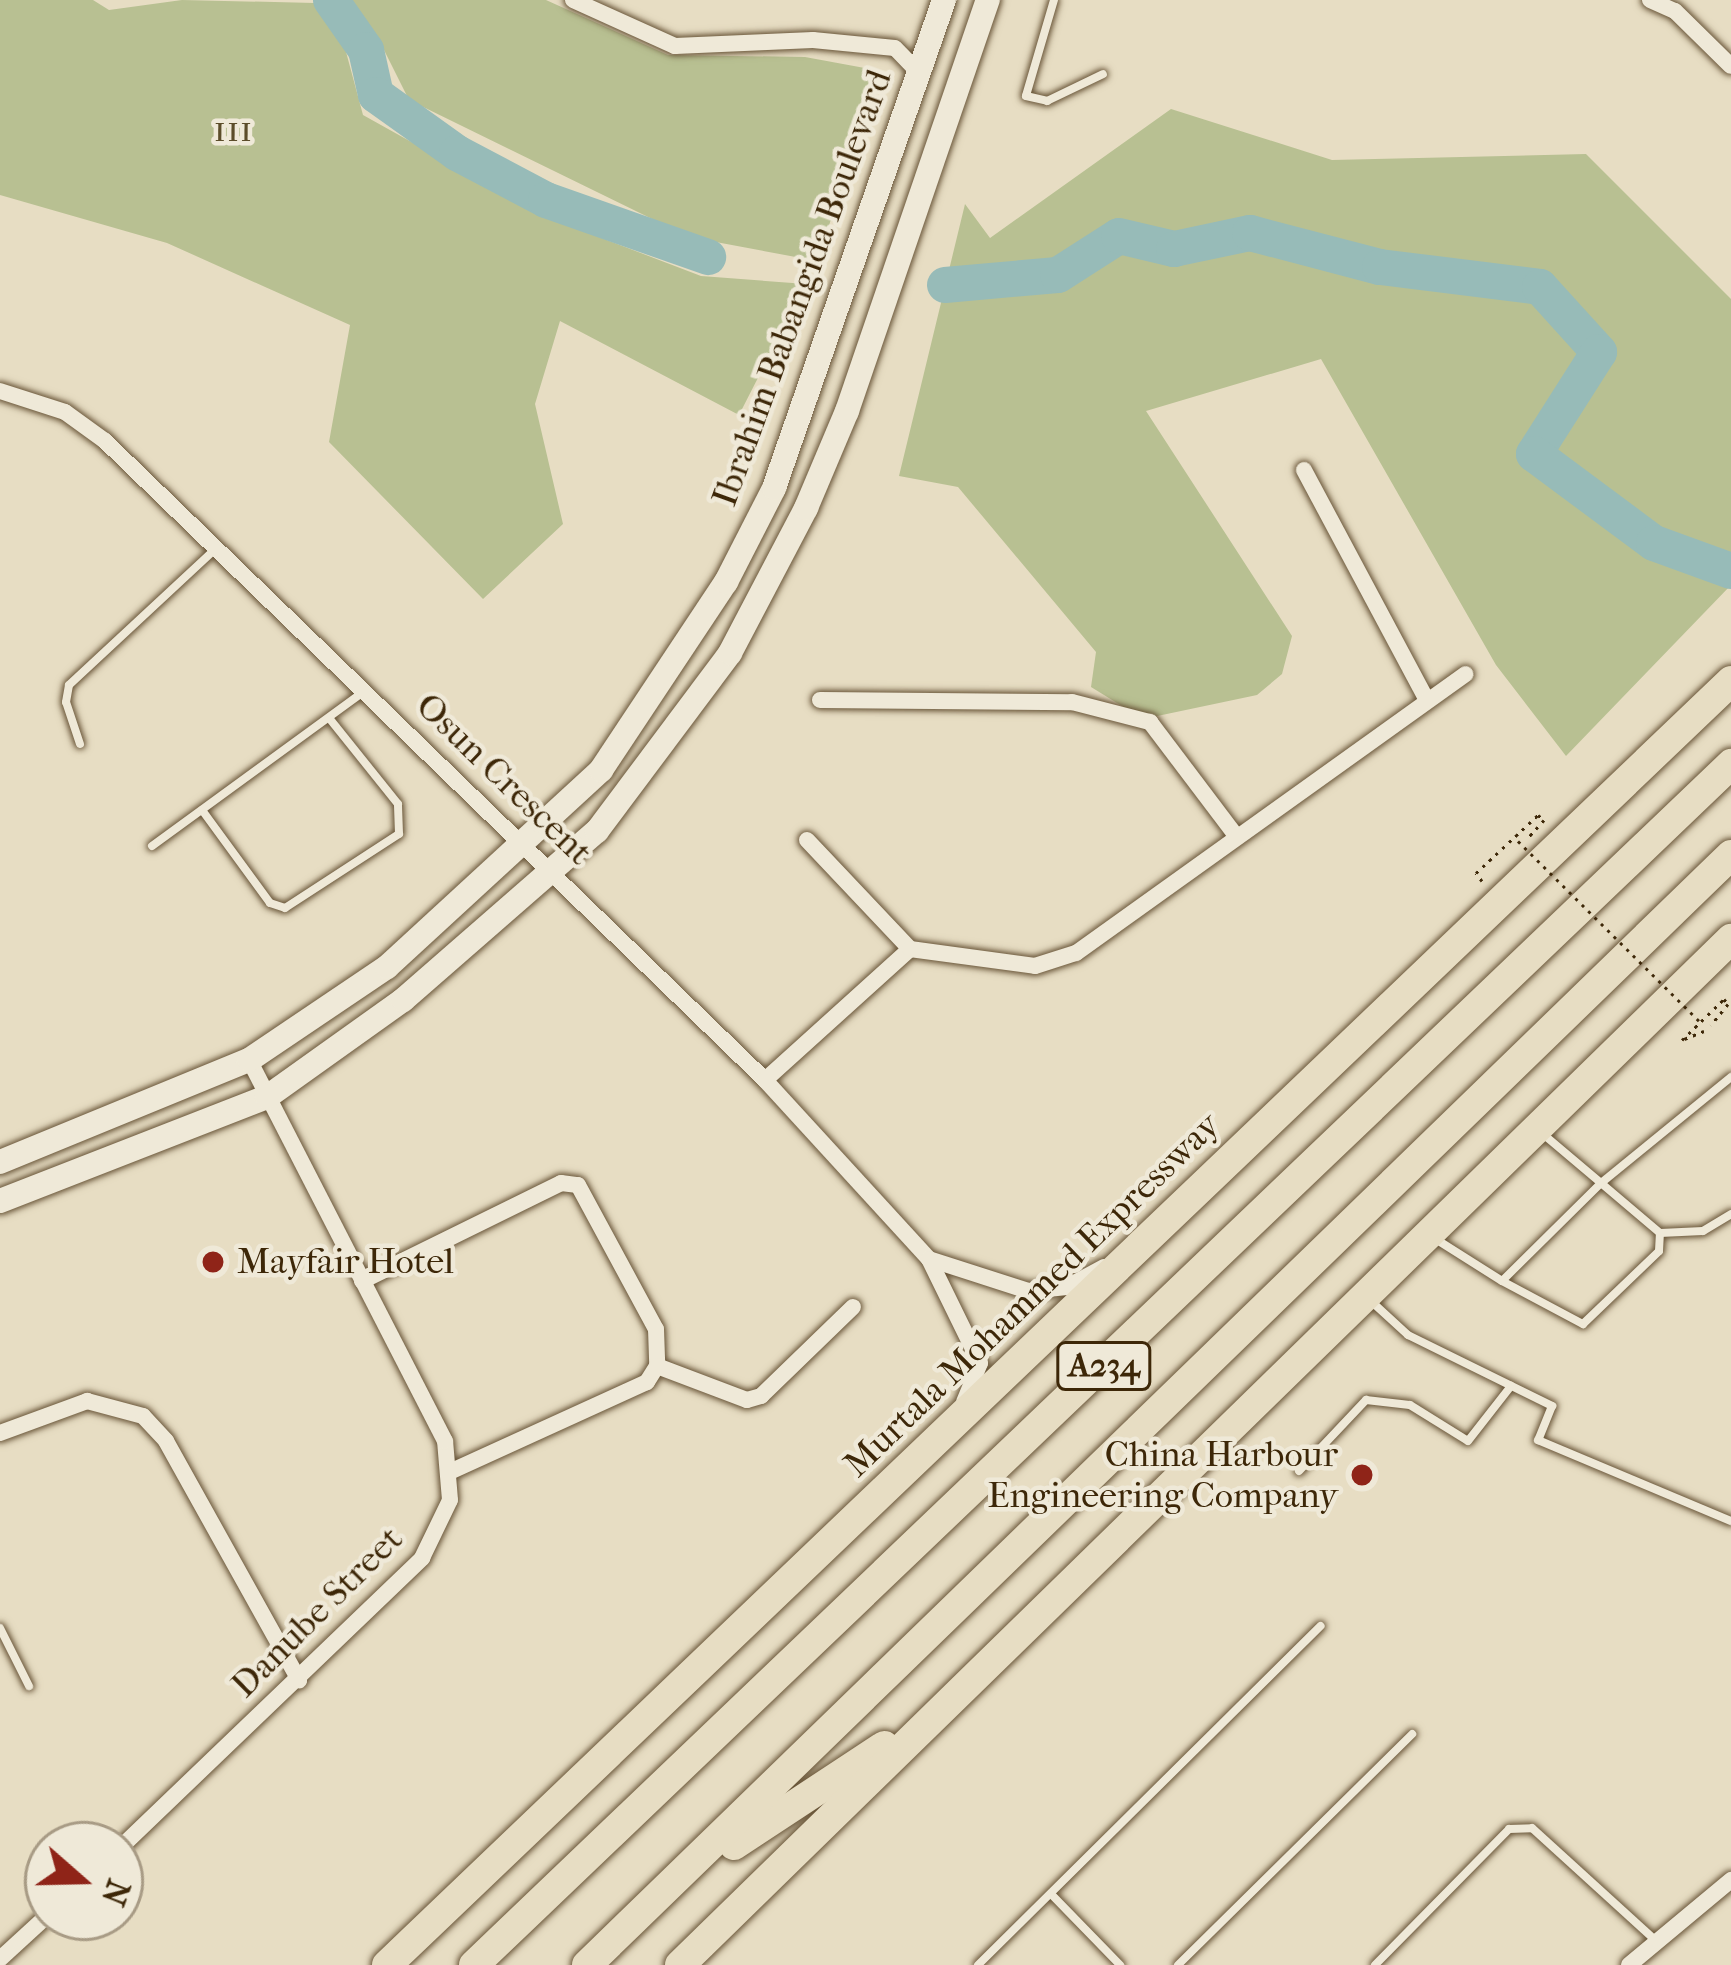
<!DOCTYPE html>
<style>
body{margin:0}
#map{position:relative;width:1731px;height:1965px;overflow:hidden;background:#e7ddc3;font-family:"IM FELL French Canon",serif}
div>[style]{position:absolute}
.green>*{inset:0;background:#b8c092}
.river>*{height:36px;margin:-18px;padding:0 18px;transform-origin:18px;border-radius:18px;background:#97bbb8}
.path>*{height:3px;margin-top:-1.5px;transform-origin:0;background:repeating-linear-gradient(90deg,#3d2708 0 3px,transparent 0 9px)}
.roads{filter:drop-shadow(0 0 3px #685437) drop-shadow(0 0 3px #685437)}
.lane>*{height:8px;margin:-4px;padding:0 4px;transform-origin:4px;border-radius:4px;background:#efe9d8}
.street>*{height:16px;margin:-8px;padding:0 8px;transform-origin:8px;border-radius:8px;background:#efe9d8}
.secondary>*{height:24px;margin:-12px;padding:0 12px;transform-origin:12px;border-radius:12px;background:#efe9d8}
.highway>*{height:30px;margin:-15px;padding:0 15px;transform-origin:15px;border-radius:15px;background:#e7ddc3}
.path-bridge>*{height:3px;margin-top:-1.5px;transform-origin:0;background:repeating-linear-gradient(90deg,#3d2708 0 3px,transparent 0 9px)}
.dots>*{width:33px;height:33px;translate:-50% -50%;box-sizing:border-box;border:6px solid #efe9d8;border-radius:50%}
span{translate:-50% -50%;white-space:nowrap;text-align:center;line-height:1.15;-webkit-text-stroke:9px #efe9d8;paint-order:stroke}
.shield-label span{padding:3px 9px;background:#efe9d8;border:3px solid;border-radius:9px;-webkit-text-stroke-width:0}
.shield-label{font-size:33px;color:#3d2708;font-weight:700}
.park-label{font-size:36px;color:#5c4d2a;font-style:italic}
.street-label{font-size:36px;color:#3d2708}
.poi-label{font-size:36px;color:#3d2708}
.left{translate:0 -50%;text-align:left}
.right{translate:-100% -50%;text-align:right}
.north{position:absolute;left:24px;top:1821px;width:120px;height:120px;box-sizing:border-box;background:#efe9d8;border:3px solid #a89b85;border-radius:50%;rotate:110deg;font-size:33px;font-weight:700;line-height:48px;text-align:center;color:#3d2708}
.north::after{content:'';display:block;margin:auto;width:42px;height:54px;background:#8f2418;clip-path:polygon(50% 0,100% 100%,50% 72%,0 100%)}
</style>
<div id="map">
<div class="green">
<i style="clip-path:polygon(0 0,93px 0,109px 10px,182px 0,315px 3px,342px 37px,363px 115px,544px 216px,701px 276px,806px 284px,739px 415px,560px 321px,535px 404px,563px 524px,483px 599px,329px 442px,350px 325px,167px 243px,0 195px)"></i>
<i style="clip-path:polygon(346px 0,546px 0,668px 55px,805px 57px,881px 71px,817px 261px,689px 237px,409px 100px,380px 42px)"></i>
<i style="clip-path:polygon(1171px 109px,1332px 160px,1586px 154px,1731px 299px,1731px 585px,1566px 756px,1496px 665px,1321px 359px,1146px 411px,1292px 636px,1282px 674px,1257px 695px,1143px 719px,1091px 687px,1096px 652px,958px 487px,899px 476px,965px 204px,990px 238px)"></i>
</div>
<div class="river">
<i style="left:331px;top:0;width:61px;rotate:55deg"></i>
<i style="left:366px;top:50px;width:46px;rotate:77.5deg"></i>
<i style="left:376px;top:95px;width:100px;rotate:35.6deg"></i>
<i style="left:457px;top:153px;width:101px;rotate:27.8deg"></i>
<i style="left:546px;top:200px;width:172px;rotate:19.4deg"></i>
<i style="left:945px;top:285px;width:113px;rotate:-5.1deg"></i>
<i style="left:1058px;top:275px;width:72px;rotate:-32.6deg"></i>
<i style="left:1119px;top:236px;width:57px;rotate:13.3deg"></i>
<i style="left:1174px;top:249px;width:78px;rotate:-11.9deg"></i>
<i style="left:1250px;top:233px;width:134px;rotate:14.7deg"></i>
<i style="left:1380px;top:267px;width:161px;rotate:7.1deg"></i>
<i style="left:1540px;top:287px;width:88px;rotate:47.8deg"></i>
<i style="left:1599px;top:352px;width:121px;rotate:122.5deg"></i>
<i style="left:1534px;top:454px;width:149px;rotate:36.6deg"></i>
<i style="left:1654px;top:543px;width:82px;rotate:20deg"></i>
</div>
<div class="path">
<i style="left:1482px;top:881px;width:10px;rotate:-127deg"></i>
<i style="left:1476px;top:873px;width:85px;rotate:-43.1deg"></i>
<i style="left:1538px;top:815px;width:8px;rotate:40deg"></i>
<i style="left:1544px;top:820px;width:25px;rotate:132deg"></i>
<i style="left:1704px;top:1031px;width:24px;rotate:158deg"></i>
<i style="left:1682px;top:1040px;width:59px;rotate:-44.3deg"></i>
<i style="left:1724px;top:999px;width:6px;rotate:51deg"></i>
<i style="left:1728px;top:1004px;width:27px;rotate:129deg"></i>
</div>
<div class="roads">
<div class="lane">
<i style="left:1054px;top:0;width:100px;rotate:106.3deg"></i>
<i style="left:1026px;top:96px;width:22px;rotate:13deg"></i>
<i style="left:1047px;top:101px;width:62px;rotate:-25.7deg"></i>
<i style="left:80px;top:744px;width:44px;rotate:-108.4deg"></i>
<i style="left:66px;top:702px;width:17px;rotate:-80deg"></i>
<i style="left:69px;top:685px;width:197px;rotate:-42.9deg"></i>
<i style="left:202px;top:810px;width:115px;rotate:53.8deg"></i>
<i style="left:270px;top:903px;width:16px;rotate:18deg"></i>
<i style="left:285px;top:908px;width:136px;rotate:-33deg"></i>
<i style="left:399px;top:834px;width:30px;rotate:-92deg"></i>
<i style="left:398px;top:804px;width:109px;rotate:-128.7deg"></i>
<i style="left:152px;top:846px;width:261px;rotate:-36.1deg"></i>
<i style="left:1660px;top:1233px;width:43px;rotate:-2.7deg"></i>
<i style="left:1703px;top:1231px;width:33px;rotate:-31deg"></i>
<i style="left:1434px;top:1238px;width:80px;rotate:32.3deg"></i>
<i style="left:1502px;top:1281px;width:139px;rotate:-44.7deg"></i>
<i style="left:1601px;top:1183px;width:76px;rotate:-139.8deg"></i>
<i style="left:1502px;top:1281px;width:92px;rotate:28deg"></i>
<i style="left:1583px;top:1324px;width:105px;rotate:-43.8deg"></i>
<i style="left:1659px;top:1251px;width:18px;rotate:-87deg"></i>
<i style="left:1660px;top:1233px;width:77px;rotate:-139.7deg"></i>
<i style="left:1601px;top:1183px;width:168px;rotate:-39.2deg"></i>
<i style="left:1372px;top:1302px;width:49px;rotate:42.5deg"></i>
<i style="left:1408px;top:1335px;width:161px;rotate:26.2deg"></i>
<i style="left:1552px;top:1406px;width:37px;rotate:112deg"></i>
<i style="left:1538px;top:1440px;width:209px;rotate:22.8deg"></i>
<i style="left:1299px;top:1471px;width:98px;rotate:-46.7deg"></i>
<i style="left:1366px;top:1400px;width:44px;rotate:6.5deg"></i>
<i style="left:1410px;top:1405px;width:68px;rotate:31.8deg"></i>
<i style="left:1468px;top:1441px;width:70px;rotate:-52deg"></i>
<i style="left:0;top:1628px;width:65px;rotate:63.4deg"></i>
<i style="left:1052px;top:1895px;width:98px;rotate:45.8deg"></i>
<i style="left:978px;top:1965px;width:482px;rotate:-44.7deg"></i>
<i style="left:1178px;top:1965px;width:329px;rotate:-44.6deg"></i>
<i style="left:1375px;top:1965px;width:191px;rotate:-45.4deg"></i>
<i style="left:1509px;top:1829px;width:23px;rotate:-2deg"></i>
<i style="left:1532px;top:1828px;width:166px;rotate:42.3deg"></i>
</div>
<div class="street">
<i style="left:573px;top:0;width:112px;rotate:24.3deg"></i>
<i style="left:675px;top:46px;width:138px;rotate:-2.5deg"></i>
<i style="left:813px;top:40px;width:82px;rotate:5.6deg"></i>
<i style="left:895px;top:48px;width:35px;rotate:46deg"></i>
<i style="left:1650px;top:0;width:27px;rotate:24deg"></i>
<i style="left:1675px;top:11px;width:78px;rotate:44.5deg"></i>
<i style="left:0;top:391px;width:68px;rotate:17.9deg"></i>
<i style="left:65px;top:412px;width:49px;rotate:35.9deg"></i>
<i style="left:105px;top:441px;width:919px;rotate:44.07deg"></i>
<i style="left:765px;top:1080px;width:243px;rotate:47.5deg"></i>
<i style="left:929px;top:1259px;width:116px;rotate:63.9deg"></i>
<i style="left:980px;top:1363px;width:42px;rotate:112.3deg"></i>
<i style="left:1304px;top:470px;width:257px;rotate:61.9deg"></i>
<i style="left:820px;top:700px;width:252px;rotate:0.5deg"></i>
<i style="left:1072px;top:702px;width:81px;rotate:14.4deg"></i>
<i style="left:1150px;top:722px;width:144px;rotate:52.9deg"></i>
<i style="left:807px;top:840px;width:150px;rotate:46.6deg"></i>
<i style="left:765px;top:1080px;width:195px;rotate:-42.1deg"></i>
<i style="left:910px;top:949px;width:126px;rotate:7.7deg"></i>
<i style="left:1035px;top:966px;width:43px;rotate:-17.6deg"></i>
<i style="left:1076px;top:953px;width:479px;rotate:-35.6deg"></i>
<i style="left:929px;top:1259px;width:104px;rotate:17.9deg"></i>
<i style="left:1028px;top:1291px;width:39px;rotate:-6deg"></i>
<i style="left:1067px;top:1287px;width:42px;rotate:-28.4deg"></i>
<i style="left:362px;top:1281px;width:222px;rotate:-26.2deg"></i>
<i style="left:561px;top:1183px;width:17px;rotate:7deg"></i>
<i style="left:578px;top:1185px;width:164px;rotate:61.6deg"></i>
<i style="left:656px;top:1329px;width:37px;rotate:88deg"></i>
<i style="left:657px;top:1366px;width:19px;rotate:122deg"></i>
<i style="left:647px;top:1382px;width:214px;rotate:155.5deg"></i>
<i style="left:657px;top:1366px;width:96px;rotate:20.7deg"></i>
<i style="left:747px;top:1400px;width:15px;rotate:-16deg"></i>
<i style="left:761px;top:1396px;width:128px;rotate:-44.1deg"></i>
<i style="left:0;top:1433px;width:93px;rotate:-20.2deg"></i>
<i style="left:87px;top:1401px;width:58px;rotate:15deg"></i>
<i style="left:143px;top:1416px;width:34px;rotate:47deg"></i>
<i style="left:166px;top:1441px;width:274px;rotate:60.9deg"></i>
<i style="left:120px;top:1848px;width:419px;rotate:-43.8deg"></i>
<i style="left:422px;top:1558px;width:64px;rotate:-64.2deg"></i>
<i style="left:450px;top:1500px;width:59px;rotate:-94.8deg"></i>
<i style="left:445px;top:1441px;width:428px;rotate:-117.2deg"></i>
<i style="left:0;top:1959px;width:65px;rotate:-42.5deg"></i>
<i style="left:1629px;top:1965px;width:133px;rotate:-39.8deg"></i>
</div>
<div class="secondary">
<i style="left:0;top:1162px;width:269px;rotate:-22.3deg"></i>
<i style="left:249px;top:1060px;width:166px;rotate:-34deg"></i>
<i style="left:387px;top:967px;width:291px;rotate:-42.6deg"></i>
<i style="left:601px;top:770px;width:226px;rotate:-56.4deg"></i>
<i style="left:726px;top:582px;width:106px;rotate:-62.9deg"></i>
<i style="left:774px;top:488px;width:517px;rotate:-70.79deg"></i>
<i style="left:0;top:1201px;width:287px;rotate:-21.3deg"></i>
<i style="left:267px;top:1097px;width:167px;rotate:-35.5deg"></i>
<i style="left:403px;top:1000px;width:257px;rotate:-41.1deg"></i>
<i style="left:597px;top:831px;width:222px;rotate:-53.2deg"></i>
<i style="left:730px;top:653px;width:164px;rotate:-62.3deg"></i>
<i style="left:806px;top:508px;width:105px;rotate:-67.1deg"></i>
<i style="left:847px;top:411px;width:435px;rotate:-71.1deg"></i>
</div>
<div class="highway">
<i style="left:734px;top:1845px;width:180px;rotate:-33.4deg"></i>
<i style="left:387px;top:1965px;width:1859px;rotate:-43.69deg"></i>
<i style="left:474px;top:1965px;width:1739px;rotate:-43.69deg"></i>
<i style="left:587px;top:1965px;width:1594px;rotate:-44.14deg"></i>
<i style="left:680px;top:1965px;width:1469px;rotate:-44.31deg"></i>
</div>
</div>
<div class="path-bridge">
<i style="left:1518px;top:841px;width:260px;rotate:44.8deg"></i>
</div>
<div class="dots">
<i style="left:213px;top:1262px;background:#8f2418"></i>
<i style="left:1362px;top:1475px;background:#8f2418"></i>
</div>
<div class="shield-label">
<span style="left:1104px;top:1366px">A234</span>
</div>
<div class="park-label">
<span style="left:233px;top:130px">111</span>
</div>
<div class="street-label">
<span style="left:802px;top:288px;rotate:-70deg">Ibrahim Babangida Boulevard</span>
<span style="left:504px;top:779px;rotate:44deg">Osun Crescent</span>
<span style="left:1032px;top:1295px;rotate:-44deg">Murtala Mohammed Expressway</span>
<span style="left:317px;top:1612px;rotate:-45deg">Danube Street</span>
</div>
<div class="poi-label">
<span class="left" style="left:237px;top:1262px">Mayfair Hotel</span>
<span class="right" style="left:1338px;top:1475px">China Harbour<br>Engineering Company</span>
</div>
<div class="north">N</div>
</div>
